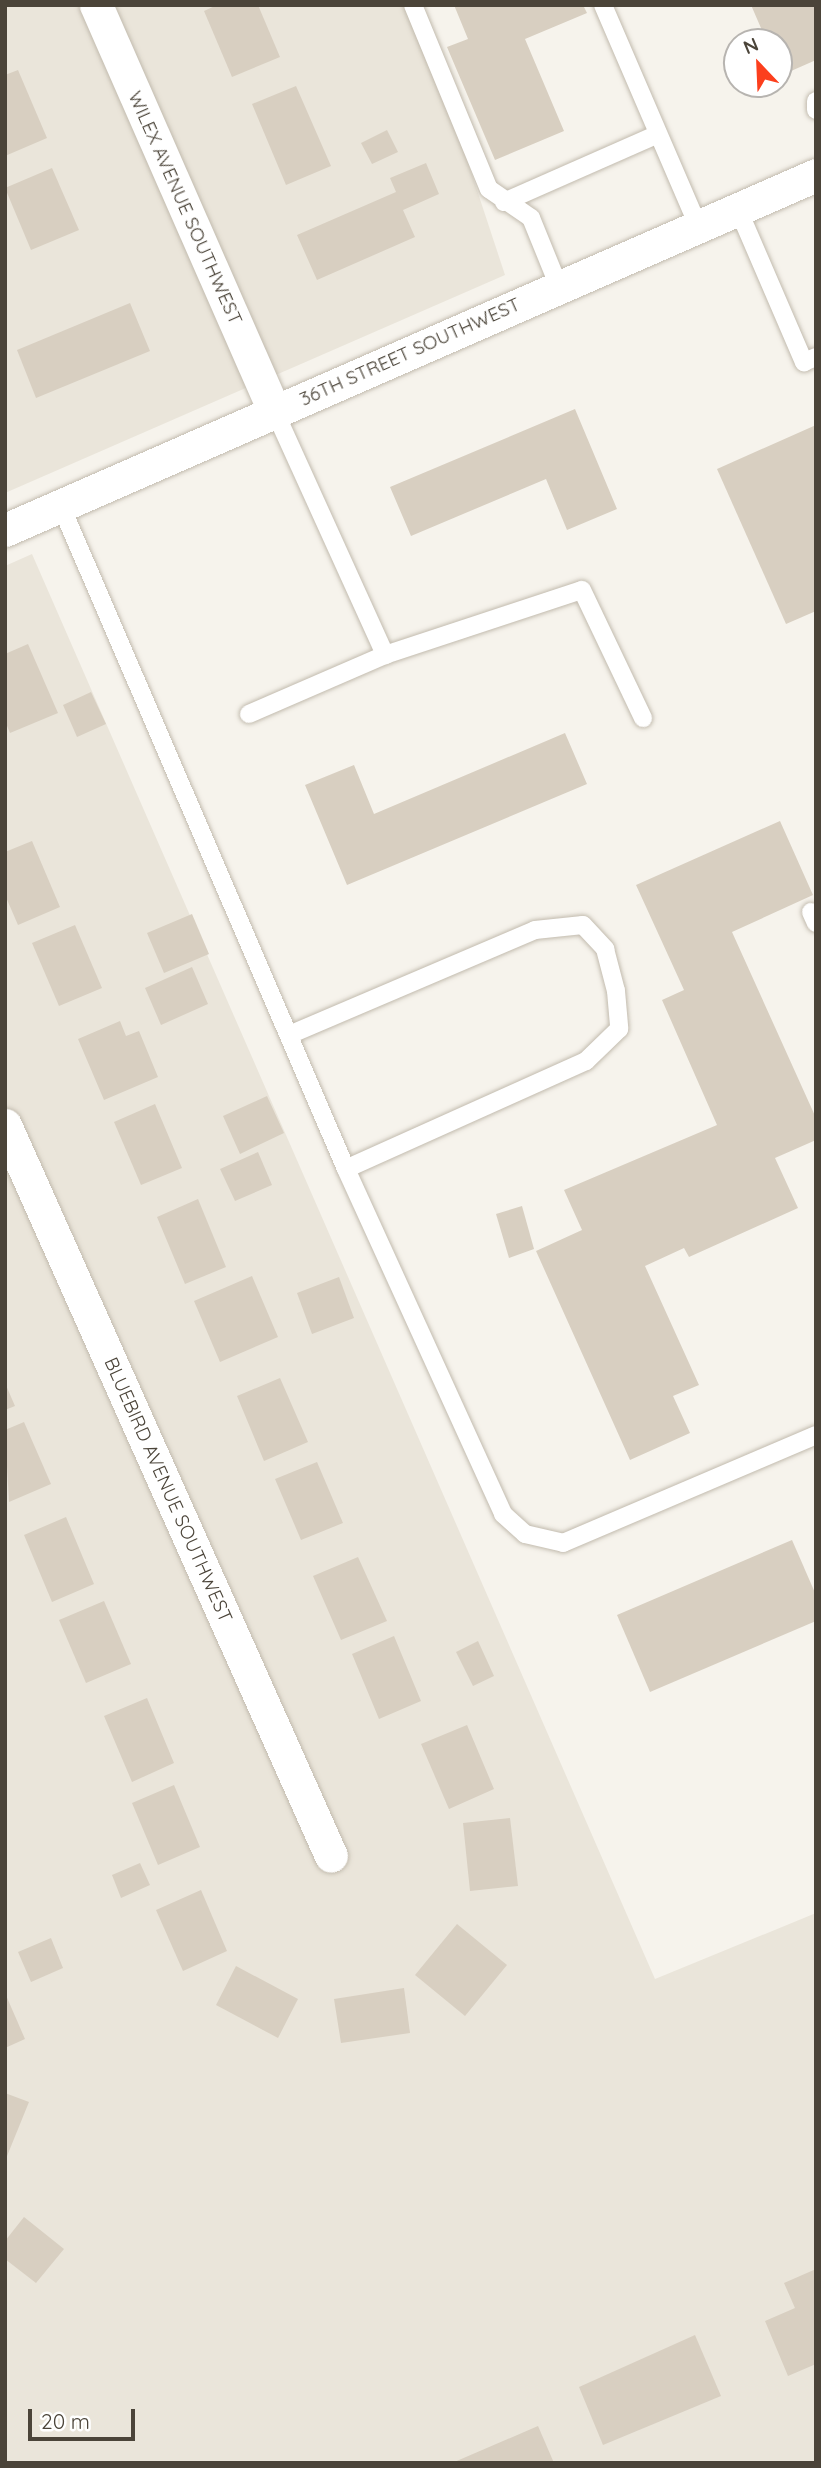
<!DOCTYPE html>
<style>
body{margin:0}
#map{position:relative;width:821px;height:2468px;overflow:hidden;background:#f6f3ec;font-family:Quicksand,sans-serif}
div>[style]{position:absolute}
.residential>*{inset:0;background:#eae5da}
.building>*{inset:0;background:#d8cfc1}
.roads{filter:drop-shadow(0 0 2px #c2bbae) drop-shadow(0 0 2px #c2bbae)}
.lane>*{height:18px;margin:-9px;padding:0 9px;transform-origin:9px;border-radius:9px;background:#fff}
.street>*{height:33px;margin:-16.5px;padding:0 16.5px;transform-origin:16.5px;border-radius:16.5px;background:#fff}
span{translate:-50% -50%;white-space:nowrap;text-align:center;line-height:1.15;-webkit-text-stroke:5px #fff;paint-order:stroke}
.street-label{font-size:19px;color:#4b4439}
.frame{position:absolute;inset:0;border:7px solid #4b4439;pointer-events:none}
.north{position:absolute;left:723px;top:28px;width:70px;height:70px;box-sizing:border-box;background:#fff;border:2px solid #b7b4b0;border-radius:50%;rotate:337deg;font-size:19px;font-weight:700;line-height:28px;text-align:center;color:#4b4439}
.north::after{content:'';display:block;margin:auto;width:24px;height:32px;background:#fc3f1d;clip-path:polygon(50% 0,100% 100%,50% 72%,0 100%)}
.scale{position:absolute;left:28px;top:2409px;width:107px;height:32px;box-sizing:border-box;border:4px solid #4b4439;border-top:0;padding-left:9px;font-size:21px;line-height:24px;white-space:nowrap;color:#4b4439;-webkit-text-stroke:5px #fff;paint-order:stroke}
</style>
<div id="map">
<div class="residential">
<i style="clip-path:polygon(5px 5px,416px 5px,505px 275px,5px 493px)"></i>
<i style="clip-path:polygon(32px 554px,655px 1979px,816px 1913px,816px 2463px,5px 2463px,5px 566px)"></i>
</div>
<div class="building">
<i style="clip-path:polygon(217px 5px,258px 5px,280px 57px,232px 77px,204px 11px)"></i>
<i style="clip-path:polygon(454px 5px,583px 5px,587px 13px,525px 39px,564px 131px,495px 160px,447px 47px,468px 39px)"></i>
<i style="clip-path:polygon(751px 5px,814px 5px,816px 60px,782px 75px,779px 42px,767px 42px)"></i>
<i style="clip-path:polygon(18px 70px,47px 138px,5px 156px,5px 75px)"></i>
<i style="clip-path:polygon(296px 86px,331px 166px,286px 185px,252px 104px)"></i>
<i style="clip-path:polygon(387px 130px,398px 152px,372px 164px,361px 143px)"></i>
<i style="clip-path:polygon(426px 163px,439px 194px,403px 210px,415px 237px,317px 280px,297px 235px,396px 192px,390px 178px)"></i>
<i style="clip-path:polygon(52px 168px,79px 230px,31px 250px,5px 188px)"></i>
<i style="clip-path:polygon(130px 303px,150px 351px,36px 398px,17px 350px)"></i>
<i style="clip-path:polygon(575px 409px,617px 509px,567px 530px,546px 479px,411px 536px,390px 487px)"></i>
<i style="clip-path:polygon(816px 425px,816px 611px,786px 624px,717px 469px)"></i>
<i style="clip-path:polygon(28px 644px,58px 713px,10px 733px,5px 721px,5px 654px)"></i>
<i style="clip-path:polygon(91px 692px,106px 724px,77px 737px,63px 705px)"></i>
<i style="clip-path:polygon(565px 733px,587px 784px,347px 885px,305px 785px,354px 765px,374px 814px)"></i>
<i style="clip-path:polygon(780px 821px,813px 895px,732px 932px,816px 1118px,816px 1140px,775px 1158px,798px 1208px,689px 1257px,684px 1248px,645px 1266px,699px 1385px,673px 1396px,690px 1433px,630px 1460px,536px 1251px,582px 1230px,564px 1190px,717px 1125px,662px 1000px,684px 990px,636px 885px)"></i>
<i style="clip-path:polygon(32px 841px,60px 907px,18px 925px,5px 895px,5px 852px)"></i>
<i style="clip-path:polygon(192px 914px,209px 954px,164px 973px,147px 933px)"></i>
<i style="clip-path:polygon(75px 925px,102px 988px,59px 1006px,32px 943px)"></i>
<i style="clip-path:polygon(192px 967px,208px 1004px,161px 1025px,145px 988px)"></i>
<i style="clip-path:polygon(120px 1021px,126px 1036px,139px 1031px,158px 1077px,104px 1100px,78px 1039px)"></i>
<i style="clip-path:polygon(267px 1096px,284px 1133px,240px 1154px,223px 1116px)"></i>
<i style="clip-path:polygon(155px 1104px,182px 1168px,141px 1185px,114px 1122px)"></i>
<i style="clip-path:polygon(258px 1152px,272px 1185px,235px 1201px,220px 1169px)"></i>
<i style="clip-path:polygon(198px 1199px,226px 1267px,185px 1284px,157px 1217px)"></i>
<i style="clip-path:polygon(522px 1206px,534px 1249px,509px 1258px,496px 1214px)"></i>
<i style="clip-path:polygon(252px 1276px,278px 1337px,220px 1362px,194px 1301px)"></i>
<i style="clip-path:polygon(339px 1277px,354px 1318px,312px 1334px,297px 1293px)"></i>
<i style="clip-path:polygon(280px 1378px,308px 1442px,264px 1461px,237px 1396px)"></i>
<i style="clip-path:polygon(5px 1383px,15px 1406px,5px 1410px)"></i>
<i style="clip-path:polygon(24px 1422px,51px 1484px,9px 1502px,5px 1430px)"></i>
<i style="clip-path:polygon(317px 1462px,343px 1523px,301px 1540px,275px 1479px)"></i>
<i style="clip-path:polygon(66px 1517px,94px 1584px,52px 1602px,24px 1535px)"></i>
<i style="clip-path:polygon(792px 1540px,816px 1595px,816px 1621px,650px 1692px,617px 1615px)"></i>
<i style="clip-path:polygon(358px 1557px,387px 1621px,341px 1640px,313px 1576px)"></i>
<i style="clip-path:polygon(104px 1601px,131px 1664px,86px 1683px,59px 1620px)"></i>
<i style="clip-path:polygon(394px 1636px,421px 1701px,379px 1719px,352px 1654px)"></i>
<i style="clip-path:polygon(478px 1641px,494px 1676px,473px 1686px,456px 1652px)"></i>
<i style="clip-path:polygon(147px 1698px,174px 1763px,132px 1782px,104px 1716px)"></i>
<i style="clip-path:polygon(467px 1725px,494px 1789px,449px 1809px,421px 1744px)"></i>
<i style="clip-path:polygon(174px 1785px,200px 1847px,158px 1865px,132px 1803px)"></i>
<i style="clip-path:polygon(510px 1818px,518px 1886px,470px 1891px,463px 1823px)"></i>
<i style="clip-path:polygon(140px 1863px,150px 1885px,121px 1898px,112px 1875px)"></i>
<i style="clip-path:polygon(201px 1890px,227px 1951px,183px 1971px,156px 1910px)"></i>
<i style="clip-path:polygon(457px 1924px,507px 1965px,465px 2016px,415px 1975px)"></i>
<i style="clip-path:polygon(51px 1938px,63px 1968px,31px 1982px,18px 1952px)"></i>
<i style="clip-path:polygon(236px 1966px,298px 1999px,278px 2038px,216px 2005px)"></i>
<i style="clip-path:polygon(404px 1988px,410px 2033px,341px 2043px,334px 1999px)"></i>
<i style="clip-path:polygon(5px 1993px,25px 2039px,5px 2048px)"></i>
<i style="clip-path:polygon(5px 2093px,29px 2102px,5px 2161px)"></i>
<i style="clip-path:polygon(24px 2217px,64px 2249px,36px 2283px,5px 2259px,5px 2241px)"></i>
<i style="clip-path:polygon(816px 2269px,816px 2364px,788px 2376px,765px 2321px,795px 2308px,784px 2283px)"></i>
<i style="clip-path:polygon(695px 2335px,721px 2396px,603px 2445px,579px 2387px)"></i>
<i style="clip-path:polygon(538px 2426px,554px 2463px,452px 2463px)"></i>
</div>
<div class="roads">
<div class="lane">
<i style="left:413px;top:5px;width:199px;rotate:67.6deg"></i>
<i style="left:489px;top:189px;width:51px;rotate:34.6deg"></i>
<i style="left:531px;top:218px;width:74px;rotate:67.9deg"></i>
<i style="left:603px;top:5px;width:241px;rotate:66.7deg"></i>
<i style="left:816px;top:101px;width:9px;rotate:90deg"></i>
<i style="left:504px;top:202px;width:168px;rotate:-23.8deg"></i>
<i style="left:738px;top:209px;width:167px;rotate:66.7deg"></i>
<i style="left:804px;top:362px;width:13px;rotate:-23deg"></i>
<i style="left:275px;top:412px;width:267px;rotate:65.6deg"></i>
<i style="left:385px;top:655px;width:207px;rotate:-18.3deg"></i>
<i style="left:582px;top:590px;width:142px;rotate:64.5deg"></i>
<i style="left:61px;top:506px;width:722px;rotate:66.74deg"></i>
<i style="left:346px;top:1169px;width:379px;rotate:65.5deg"></i>
<i style="left:503px;top:1514px;width:30px;rotate:42deg"></i>
<i style="left:525px;top:1534px;width:39px;rotate:13deg"></i>
<i style="left:563px;top:1543px;width:275px;rotate:-23.1deg"></i>
<i style="left:249px;top:714px;width:148px;rotate:-23.5deg"></i>
<i style="left:811px;top:912px;width:12px;rotate:66deg"></i>
<i style="left:289px;top:1035px;width:267px;rotate:-23.1deg"></i>
<i style="left:535px;top:930px;width:48px;rotate:-5.9deg"></i>
<i style="left:583px;top:925px;width:33px;rotate:47deg"></i>
<i style="left:605px;top:949px;width:43px;rotate:75.3deg"></i>
<i style="left:616px;top:991px;width:38px;rotate:85deg"></i>
<i style="left:619px;top:1029px;width:46px;rotate:135.9deg"></i>
<i style="left:586px;top:1061px;width:263px;rotate:155.8deg"></i>
</div>
<div class="street">
<i style="left:96px;top:5px;width:445px;rotate:66.3deg"></i>
<i style="left:5px;top:530px;width:885px;rotate:-23.64deg"></i>
<i style="left:5px;top:1125px;width:800px;rotate:65.96deg"></i>
</div>
</div>
<div class="street-label">
<span style="left:185px;top:208px;rotate:66deg">WILEX AVENUE SOUTHWEST</span>
<span style="left:410px;top:352px;rotate:-24deg">36TH STREET SOUTHWEST</span>
<span style="left:168px;top:1490px;rotate:66deg">BLUEBIRD AVENUE SOUTHWEST</span>
</div>
<div class="frame"></div>
<div class="north">N</div>
<div class="scale">20 m</div>
</div>
